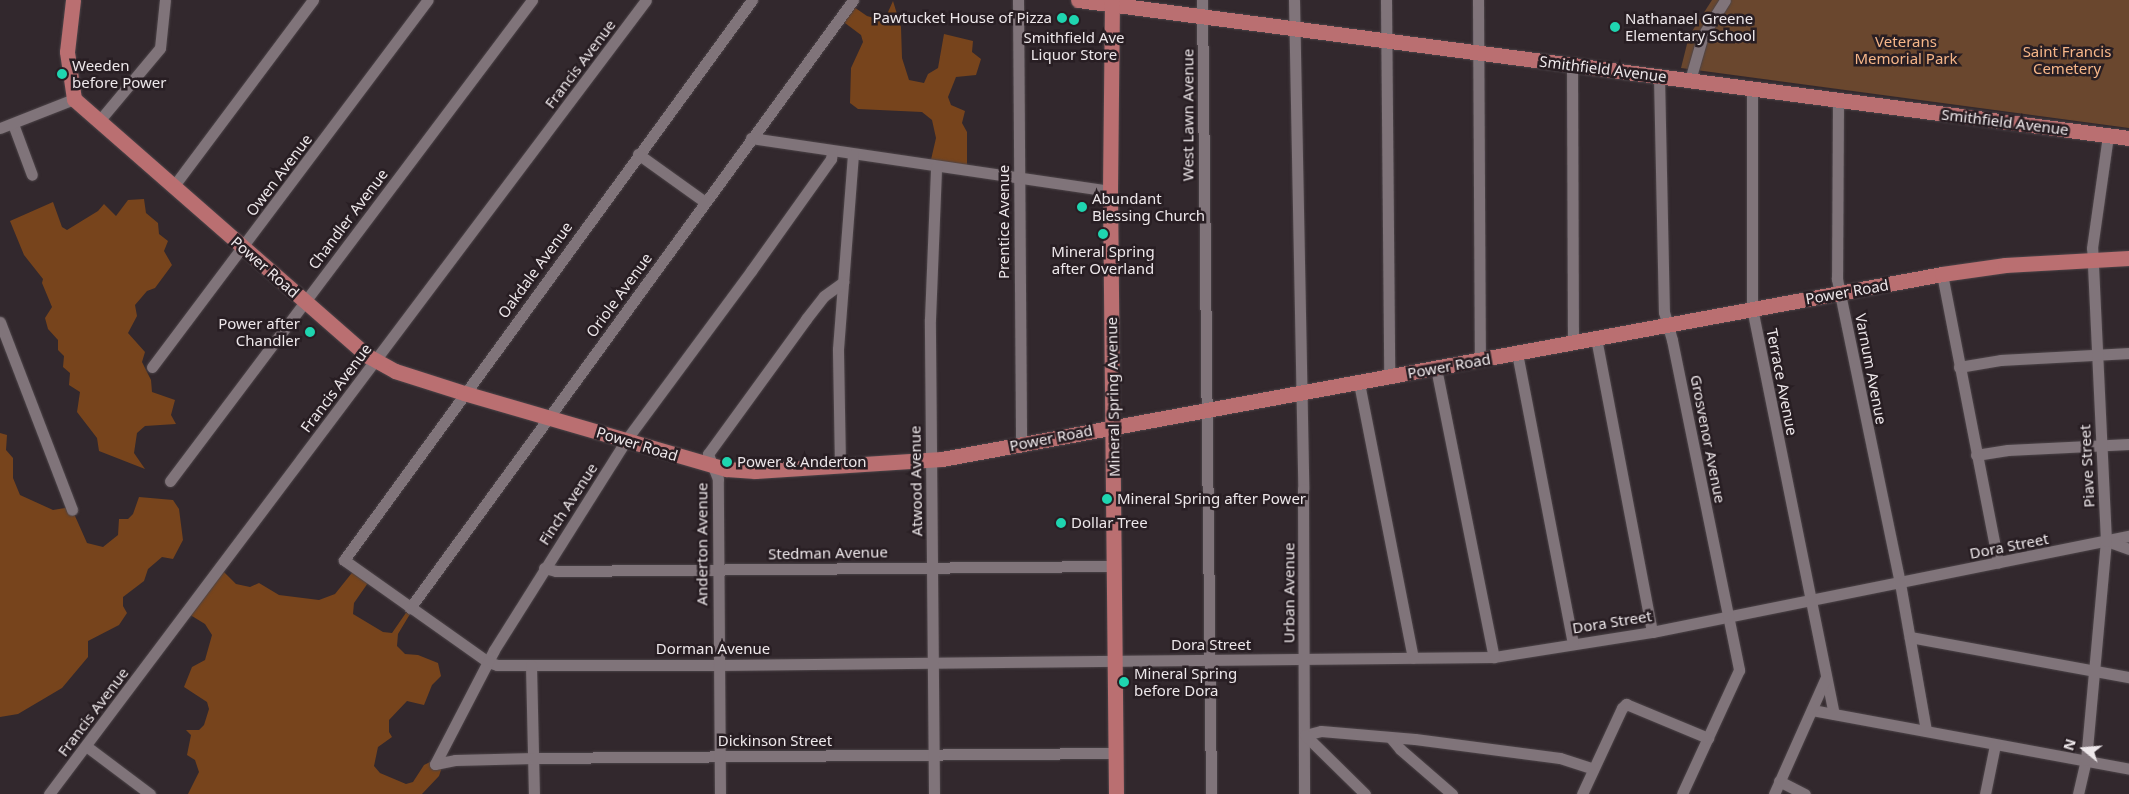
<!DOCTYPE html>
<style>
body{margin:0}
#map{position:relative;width:2129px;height:794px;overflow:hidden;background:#32282d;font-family:"Noto Sans",sans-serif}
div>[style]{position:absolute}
.green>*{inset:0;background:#6a472e}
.forest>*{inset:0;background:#77441c}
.roads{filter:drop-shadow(0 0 1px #4c4448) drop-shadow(0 0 1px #4c4448)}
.minor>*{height:11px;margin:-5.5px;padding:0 5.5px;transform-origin:5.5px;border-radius:5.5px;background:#80747a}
.major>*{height:15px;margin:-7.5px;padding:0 7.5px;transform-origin:7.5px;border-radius:7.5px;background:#ba6f71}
.dots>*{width:14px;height:14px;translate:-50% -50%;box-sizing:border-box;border:2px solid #281e23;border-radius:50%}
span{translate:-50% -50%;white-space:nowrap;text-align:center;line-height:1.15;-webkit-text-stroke:5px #281e23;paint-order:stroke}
.poi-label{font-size:15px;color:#ede7ea}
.right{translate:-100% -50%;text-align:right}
.left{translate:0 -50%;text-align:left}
.park-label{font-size:15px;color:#f6b689}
.street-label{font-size:15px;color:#ede7ea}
.north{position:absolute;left:2059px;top:724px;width:50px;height:50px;-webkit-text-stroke:4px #281e23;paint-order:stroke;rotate:287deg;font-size:14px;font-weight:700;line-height:20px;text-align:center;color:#ede7ea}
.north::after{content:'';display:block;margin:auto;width:18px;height:22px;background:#ede7ea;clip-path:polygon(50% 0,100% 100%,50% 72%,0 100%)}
</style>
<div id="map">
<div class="green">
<i style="clip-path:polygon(1712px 0,2129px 0,2129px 128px,1681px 68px,1689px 36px)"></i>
</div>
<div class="forest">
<i style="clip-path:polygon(893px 1px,901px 27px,902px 58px,909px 80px,924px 83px,928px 74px,938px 68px,944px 34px,973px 41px,972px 52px,981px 59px,976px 75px,956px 77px,948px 97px,951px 105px,965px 111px,962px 123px,967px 132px,967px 170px,930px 164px,936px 138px,932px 120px,922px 112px,858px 109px,850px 103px,851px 68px,863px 42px,861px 35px,841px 20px,851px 5px,867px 16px,884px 21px)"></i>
<i style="clip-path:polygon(144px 199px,146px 213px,158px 223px,159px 234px,168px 241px,164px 251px,172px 265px,155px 288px,147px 291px,135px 305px,137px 316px,128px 333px,145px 352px,142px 362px,151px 380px,152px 392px,175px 400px,171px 415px,176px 424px,145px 426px,137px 433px,134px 453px,145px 469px,99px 451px,97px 438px,77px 412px,80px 392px,69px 385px,70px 373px,63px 367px,64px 356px,58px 350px,58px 340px,48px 329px,45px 318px,52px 307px,42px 283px,43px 279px,24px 255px,10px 221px,53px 202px,62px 227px,67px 230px,98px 211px,104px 204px,116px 216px,128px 200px)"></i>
<i style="clip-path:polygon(0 433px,7px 435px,6px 450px,13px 458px,13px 478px,20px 495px,53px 510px,71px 507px,87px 543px,103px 547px,118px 535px,119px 519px,128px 519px,133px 514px,139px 497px,173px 500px,179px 509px,183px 540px,173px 559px,162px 557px,148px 569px,144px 581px,123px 597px,123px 606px,127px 613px,119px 625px,88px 641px,88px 657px,62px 688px,18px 714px,0 717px)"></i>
<i style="clip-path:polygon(221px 569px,236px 584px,250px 587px,259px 583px,279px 595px,319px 600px,335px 594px,355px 569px,370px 580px,354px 603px,353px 614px,383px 632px,392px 633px,410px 607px,413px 609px,398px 634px,397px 646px,405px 654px,418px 655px,438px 663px,441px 676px,432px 685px,424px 705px,407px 701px,389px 720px,389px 732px,392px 737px,378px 747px,374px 766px,380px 773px,406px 784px,413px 782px,424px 765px,440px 757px,445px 759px,439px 776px,422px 794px,188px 794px,199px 772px,195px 760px,187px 755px,191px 735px,186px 730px,199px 730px,204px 725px,209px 709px,207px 702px,184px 687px,192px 667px,205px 660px,212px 635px,205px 624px,187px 613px)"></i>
</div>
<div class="roads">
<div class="minor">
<i style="left:752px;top:0;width:693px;rotate:126.08deg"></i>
<i style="left:344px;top:560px;width:176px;rotate:35.3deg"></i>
<i style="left:488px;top:662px;width:9px;rotate:18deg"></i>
<i style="left:497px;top:665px;width:221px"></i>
<i style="left:718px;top:665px;width:776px;rotate:-0.59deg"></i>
<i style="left:1494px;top:657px;width:160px;rotate:-9deg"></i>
<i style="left:1652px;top:632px;width:487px;rotate:-11.4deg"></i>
<i style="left:1018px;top:0;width:444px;rotate:89.6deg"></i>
<i style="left:1202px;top:0;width:794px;rotate:89.35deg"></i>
<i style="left:1294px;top:0;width:489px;rotate:88.9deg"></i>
<i style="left:1303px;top:489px;width:305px;rotate:89.8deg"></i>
<i style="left:1386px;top:0;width:377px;rotate:89.5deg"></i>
<i style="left:1478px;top:0;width:360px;rotate:89.7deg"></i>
<i style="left:1572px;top:65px;width:277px;rotate:89.8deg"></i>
<i style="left:1659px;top:76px;width:236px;rotate:88.8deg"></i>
<i style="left:1664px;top:312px;width:29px;rotate:74deg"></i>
<i style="left:1672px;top:340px;width:337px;rotate:78.5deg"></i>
<i style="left:1739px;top:670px;width:136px;rotate:114.7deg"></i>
<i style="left:1690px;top:80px;width:47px;rotate:-73.9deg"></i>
<i style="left:1703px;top:35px;width:41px;rotate:-57.8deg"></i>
<i style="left:1752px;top:89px;width:219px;rotate:90deg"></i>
<i style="left:1752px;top:308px;width:414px;rotate:78.6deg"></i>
<i style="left:1838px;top:100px;width:179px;rotate:90.3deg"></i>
<i style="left:1837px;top:279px;width:310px;rotate:78.3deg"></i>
<i style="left:1900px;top:583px;width:150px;rotate:80deg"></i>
<i style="left:99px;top:121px;width:95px;rotate:-50.1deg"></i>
<i style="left:160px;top:48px;width:48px;rotate:-84.1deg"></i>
<i style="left:13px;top:124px;width:54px;rotate:69.6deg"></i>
<i style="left:0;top:128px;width:79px;rotate:-21.4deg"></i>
<i style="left:751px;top:138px;width:363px;rotate:8.4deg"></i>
<i style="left:638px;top:154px;width:82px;rotate:35.6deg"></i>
<i style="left:173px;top:187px;width:234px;rotate:-53.2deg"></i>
<i style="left:1942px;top:274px;width:294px;rotate:79deg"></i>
<i style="left:0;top:322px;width:201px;rotate:69deg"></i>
<i style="left:1596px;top:338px;width:299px;rotate:79.2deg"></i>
<i style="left:1517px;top:353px;width:296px;rotate:79.1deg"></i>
<i style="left:152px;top:367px;width:459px;rotate:-53.1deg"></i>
<i style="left:1959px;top:367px;width:43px;rotate:-9.5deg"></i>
<i style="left:2001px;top:360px;width:128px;rotate:-3.1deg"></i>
<i style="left:1436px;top:368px;width:295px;rotate:78.7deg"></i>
<i style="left:1359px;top:383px;width:280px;rotate:78.9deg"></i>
<i style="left:1976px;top:455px;width:32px;rotate:-9deg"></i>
<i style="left:2008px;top:450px;width:121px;rotate:-2.8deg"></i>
<i style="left:840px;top:466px;width:117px;rotate:-91deg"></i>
<i style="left:838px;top:349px;width:195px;rotate:-85.6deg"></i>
<i style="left:170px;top:481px;width:602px;rotate:-53.03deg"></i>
<i style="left:2107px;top:541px;width:23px;rotate:20deg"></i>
<i style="left:544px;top:568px;width:12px;rotate:14deg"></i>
<i style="left:556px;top:571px;width:557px;rotate:-0.51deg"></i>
<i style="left:410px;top:608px;width:752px;rotate:-53.92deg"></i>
<i style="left:1910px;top:637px;width:223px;rotate:10.4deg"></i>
<i style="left:531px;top:665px;width:129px;rotate:88.7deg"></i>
<i style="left:1812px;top:710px;width:322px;rotate:10.5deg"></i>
<i style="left:1305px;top:735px;width:16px;rotate:-14deg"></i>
<i style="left:1321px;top:731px;width:94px;rotate:4.9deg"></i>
<i style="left:1415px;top:739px;width:146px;rotate:7.5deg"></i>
<i style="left:1560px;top:758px;width:35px;rotate:18deg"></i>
<i style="left:1305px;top:735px;width:84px;rotate:44.5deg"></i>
<i style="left:1390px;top:737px;width:16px;rotate:50deg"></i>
<i style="left:1400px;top:749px;width:69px;rotate:40.9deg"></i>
<i style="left:86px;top:746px;width:80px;rotate:36.9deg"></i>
<i style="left:435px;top:764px;width:128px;rotate:-62.6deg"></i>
<i style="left:494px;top:650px;width:248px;rotate:-57.8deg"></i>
<i style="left:626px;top:440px;width:210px;rotate:-53.5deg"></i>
<i style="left:751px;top:271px;width:138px;rotate:-54.5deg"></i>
<i style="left:831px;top:159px;width:7px;rotate:-82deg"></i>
<i style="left:435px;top:764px;width:20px;rotate:-11deg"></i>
<i style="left:455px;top:760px;width:79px;rotate:-1.5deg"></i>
<i style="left:534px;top:758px;width:582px;rotate:-0.49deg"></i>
<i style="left:1779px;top:781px;width:29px;rotate:27deg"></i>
<i style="left:49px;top:794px;width:993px;rotate:-53.06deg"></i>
<i style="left:720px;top:794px;width:315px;rotate:-90.4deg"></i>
<i style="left:718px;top:479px;width:27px;rotate:-112deg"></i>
<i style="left:708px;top:454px;width:167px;rotate:-54deg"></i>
<i style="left:806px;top:319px;width:29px;rotate:-52deg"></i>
<i style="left:824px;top:296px;width:24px;rotate:-36deg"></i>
<i style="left:934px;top:794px;width:475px;rotate:-90.5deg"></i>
<i style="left:930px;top:319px;width:152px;rotate:-87.7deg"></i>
<i style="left:1582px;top:794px;width:95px;rotate:-65.1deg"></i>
<i style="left:1622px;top:708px;width:6px;rotate:-45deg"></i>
<i style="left:1626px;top:704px;width:89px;rotate:22.5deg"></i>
<i style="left:1774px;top:794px;width:128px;rotate:-66deg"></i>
<i style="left:1985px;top:794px;width:50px;rotate:-78.5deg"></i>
<i style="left:2078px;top:794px;width:35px;rotate:-77deg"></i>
<i style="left:2086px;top:760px;width:220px;rotate:-84.8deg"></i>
<i style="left:2106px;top:541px;width:293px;rotate:-92.7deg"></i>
<i style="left:2092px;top:248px;width:113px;rotate:-81.9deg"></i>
</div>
<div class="major">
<i style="left:73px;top:0;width:52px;rotate:96.6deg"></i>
<i style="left:67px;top:52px;width:48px;rotate:81.5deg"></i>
<i style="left:74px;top:99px;width:390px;rotate:41.2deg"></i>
<i style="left:368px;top:356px;width:31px;rotate:29deg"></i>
<i style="left:395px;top:371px;width:72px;rotate:17.7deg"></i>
<i style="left:464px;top:393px;width:273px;rotate:16.2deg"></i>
<i style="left:726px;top:469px;width:29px;rotate:4deg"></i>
<i style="left:755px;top:471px;width:187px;rotate:-3.7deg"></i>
<i style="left:942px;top:459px;width:1017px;rotate:-10.48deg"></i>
<i style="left:1942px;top:274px;width:64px;rotate:-8.1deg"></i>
<i style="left:2005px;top:265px;width:124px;rotate:-3.2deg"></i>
<i style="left:1078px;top:0;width:1060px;rotate:7.48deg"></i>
<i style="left:1112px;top:0;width:191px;rotate:90.6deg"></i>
<i style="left:1110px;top:191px;width:603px;rotate:89.43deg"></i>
</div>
</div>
<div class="dots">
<i style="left:1062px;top:18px;background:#1fd5b0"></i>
<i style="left:1074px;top:20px;background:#1fd5b0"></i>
<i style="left:1615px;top:27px;background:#1fd5b0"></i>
<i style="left:62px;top:74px;background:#1fd5b0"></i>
<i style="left:1082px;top:207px;background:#1fd5b0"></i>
<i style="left:1103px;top:234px;background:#1fd5b0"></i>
<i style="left:310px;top:332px;background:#1fd5b0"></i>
<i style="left:727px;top:462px;background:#1fd5b0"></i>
<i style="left:1107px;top:499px;background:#1fd5b0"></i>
<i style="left:1061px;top:523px;background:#1fd5b0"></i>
<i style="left:1124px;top:682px;background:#1fd5b0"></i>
</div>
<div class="poi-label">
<span class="right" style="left:1052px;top:18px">Pawtucket House of Pizza</span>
<span class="left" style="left:1625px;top:27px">Nathanael Greene<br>Elementary School</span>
<span style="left:1074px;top:46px">Smithfield Ave<br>Liquor Store</span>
<span class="left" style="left:72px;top:74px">Weeden<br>before Power</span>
<span class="left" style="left:1092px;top:207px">Abundant<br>Blessing Church</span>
<span style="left:1103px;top:260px">Mineral Spring<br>after Overland</span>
<span class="right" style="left:300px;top:332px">Power after<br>Chandler</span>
<span class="left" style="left:737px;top:462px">Power &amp; Anderton</span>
<span class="left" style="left:1117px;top:499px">Mineral Spring after Power</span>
<span class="left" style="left:1071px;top:523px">Dollar Tree</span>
<span class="left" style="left:1134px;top:682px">Mineral Spring<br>before Dora</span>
</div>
<div class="park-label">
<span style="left:1906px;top:50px">Veterans<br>Memorial Park</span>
<span style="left:2067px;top:60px">Saint Francis<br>Cemetery</span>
</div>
<div class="street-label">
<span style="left:580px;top:64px;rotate:-53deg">Francis Avenue</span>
<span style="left:1603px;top:69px;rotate:7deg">Smithfield Avenue</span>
<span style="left:1188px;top:115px;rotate:-90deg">West Lawn Avenue</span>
<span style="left:2005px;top:122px;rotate:7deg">Smithfield Avenue</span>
<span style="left:279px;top:175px;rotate:-53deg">Owen Avenue</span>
<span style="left:348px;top:219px;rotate:-53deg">Chandler Avenue</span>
<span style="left:1004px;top:222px;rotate:-90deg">Prentice Avenue</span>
<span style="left:265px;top:267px;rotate:41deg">Power Road</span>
<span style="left:535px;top:270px;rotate:-54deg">Oakdale Avenue</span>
<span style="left:1847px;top:292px;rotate:-10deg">Power Road</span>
<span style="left:619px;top:295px;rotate:-54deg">Oriole Avenue</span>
<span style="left:1449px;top:366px;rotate:-10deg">Power Road</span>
<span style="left:1871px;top:369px;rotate:79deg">Varnum Avenue</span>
<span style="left:1782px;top:382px;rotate:79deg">Terrace Avenue</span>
<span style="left:336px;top:388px;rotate:-53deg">Francis Avenue</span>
<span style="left:1113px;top:397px;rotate:-91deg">Mineral Spring Avenue</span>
<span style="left:1051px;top:438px;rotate:-11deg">Power Road</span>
<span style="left:1708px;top:439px;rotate:79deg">Grosvenor Avenue</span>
<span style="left:637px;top:444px;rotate:17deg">Power Road</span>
<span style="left:2087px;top:466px;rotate:-93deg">Piave Street</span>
<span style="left:916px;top:481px;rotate:-91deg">Atwood Avenue</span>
<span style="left:568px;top:504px;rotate:-57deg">Finch Avenue</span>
<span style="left:702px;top:544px;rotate:-90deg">Anderton Avenue</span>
<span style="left:2009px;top:546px;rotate:-11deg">Dora Street</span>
<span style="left:828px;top:553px;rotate:-1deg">Stedman Avenue</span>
<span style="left:1289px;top:593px;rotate:-90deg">Urban Avenue</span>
<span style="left:1612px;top:622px;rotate:-9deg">Dora Street</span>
<span style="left:1211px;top:645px">Dora Street</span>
<span style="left:713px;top:649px">Dorman Avenue</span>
<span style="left:93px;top:712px;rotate:-53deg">Francis Avenue</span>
<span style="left:775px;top:741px">Dickinson Street</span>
</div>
<div class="north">N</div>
</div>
